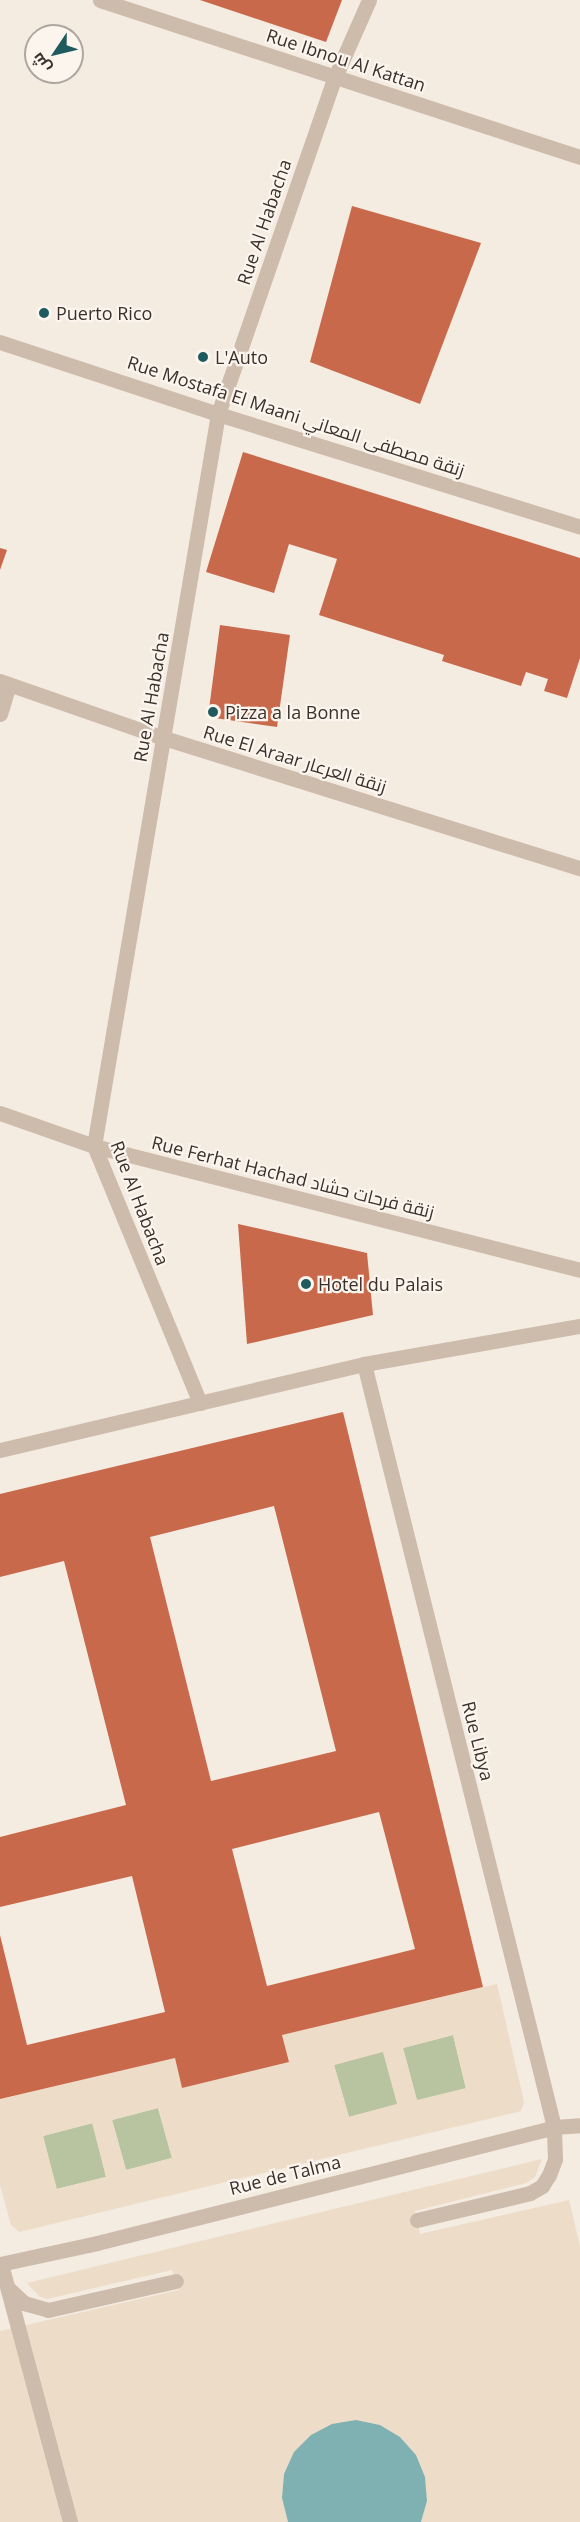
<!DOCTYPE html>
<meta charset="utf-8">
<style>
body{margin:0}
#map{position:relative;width:580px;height:2522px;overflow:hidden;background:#f4ebe1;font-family:"Open Sans",Cairo,sans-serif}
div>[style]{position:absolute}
.green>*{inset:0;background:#b8c4a0}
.plaza>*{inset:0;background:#ecdcc8}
.water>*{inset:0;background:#7fb0b2}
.building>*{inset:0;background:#c8694b}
.lane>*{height:15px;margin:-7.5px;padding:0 7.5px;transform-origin:7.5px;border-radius:7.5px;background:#cdbbac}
.street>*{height:15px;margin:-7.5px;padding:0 7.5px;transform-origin:7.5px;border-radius:7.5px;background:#cdbbac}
.dots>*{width:16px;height:16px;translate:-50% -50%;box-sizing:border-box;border:3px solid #fbf5ee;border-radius:50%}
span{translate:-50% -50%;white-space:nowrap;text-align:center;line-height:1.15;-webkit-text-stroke:4.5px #fbf5ee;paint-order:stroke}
.street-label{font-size:18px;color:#3b302b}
.poi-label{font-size:18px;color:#3b302b}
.left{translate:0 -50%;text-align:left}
.north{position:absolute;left:24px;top:24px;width:60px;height:60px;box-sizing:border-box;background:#fbf5ee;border:2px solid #aea6a0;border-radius:50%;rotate:235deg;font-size:16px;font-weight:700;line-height:24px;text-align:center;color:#3b302b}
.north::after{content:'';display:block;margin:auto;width:21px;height:27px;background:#1f5a5e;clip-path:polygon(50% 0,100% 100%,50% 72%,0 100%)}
</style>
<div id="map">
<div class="green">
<i style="clip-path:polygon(453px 2035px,466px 2089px,417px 2101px,403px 2048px)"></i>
<i style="clip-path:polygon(383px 2051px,398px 2104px,349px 2117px,334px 2065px)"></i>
<i style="clip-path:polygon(158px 2108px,172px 2158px,126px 2170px,112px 2120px)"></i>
<i style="clip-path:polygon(93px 2123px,106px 2177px,56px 2189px,43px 2136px)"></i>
</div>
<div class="plaza">
<i style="clip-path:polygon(evenodd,497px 1984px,524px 2102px,521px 2111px,19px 2232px,11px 2225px,0 2185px,0 2099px,175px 2058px,182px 2088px,289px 2062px,282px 2035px,497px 1984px,453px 2035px,466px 2088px,417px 2100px,403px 2048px,453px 2035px,497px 1984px,383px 2052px,397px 2104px,349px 2117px,334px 2065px,383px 2052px,497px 1984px,158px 2108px,172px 2158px,126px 2170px,112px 2120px,158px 2108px,497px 1984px,92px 2123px,106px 2177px,57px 2189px,43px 2136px,92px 2123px)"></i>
<i style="clip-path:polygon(542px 2159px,535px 2177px,526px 2183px,415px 2211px,420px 2234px,569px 2200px,580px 2246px,580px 2522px,421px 2522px,427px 2501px,425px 2477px,416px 2455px,400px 2437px,380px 2425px,356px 2420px,284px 2474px,282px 2498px,288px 2522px,0 2522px,0 2331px,179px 2290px,172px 2270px,47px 2299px,39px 2296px,27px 2283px)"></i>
</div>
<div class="water">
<i style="clip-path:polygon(356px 2420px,380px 2425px,400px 2437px,416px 2455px,425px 2477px,427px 2501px,421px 2522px,288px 2522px,282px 2498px,284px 2474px,294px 2452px,311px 2435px,332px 2424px)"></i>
</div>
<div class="building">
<i style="clip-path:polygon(200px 0,342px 0,326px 42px)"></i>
<i style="clip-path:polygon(352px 206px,481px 243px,420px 404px,310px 362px)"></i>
<i style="clip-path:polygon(243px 452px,580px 558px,580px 658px,567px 698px,544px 691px,548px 679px,526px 672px,521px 686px,442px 661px,444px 655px,319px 615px,337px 559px,289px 544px,274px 593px,206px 572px)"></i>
<i style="clip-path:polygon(0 548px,7px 550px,0 570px)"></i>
<i style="clip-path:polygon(220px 625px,290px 635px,277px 727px,208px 717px)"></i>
<i style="clip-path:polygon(238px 1224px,367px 1253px,373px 1315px,247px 1344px)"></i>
<i style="clip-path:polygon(evenodd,343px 1412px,483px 1987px,282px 2035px,289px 2062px,182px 2088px,175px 2058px,0 2099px,0 1935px,27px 2045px,165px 2012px,132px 1876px,0 1907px,0 1837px,126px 1805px,64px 1561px,0 1577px,0 1494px,343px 1412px,274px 1506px,336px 1751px,211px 1781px,150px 1537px,274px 1506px,343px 1412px,379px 1812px,415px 1949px,267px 1986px,232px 1849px,379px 1812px)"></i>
</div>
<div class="lane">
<i style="left:417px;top:2220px;width:116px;rotate:-13.4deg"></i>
<i style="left:530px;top:2193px;width:14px;rotate:-30deg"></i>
<i style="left:542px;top:2186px;width:13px;rotate:-58deg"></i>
<i style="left:549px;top:2175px;width:17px;rotate:-69deg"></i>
<i style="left:555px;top:2159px;width:32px;rotate:-92deg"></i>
<i style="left:554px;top:2127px;width:26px;rotate:-4deg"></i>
<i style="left:1px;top:2264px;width:267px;rotate:75deg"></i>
<i style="left:9px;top:2289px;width:21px;rotate:43deg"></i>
<i style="left:24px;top:2303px;width:25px;rotate:16deg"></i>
<i style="left:48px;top:2310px;width:131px;rotate:-12.8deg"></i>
</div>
<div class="street">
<i style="left:100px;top:0;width:505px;rotate:18.11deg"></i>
<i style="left:0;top:342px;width:230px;rotate:18.3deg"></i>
<i style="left:218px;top:414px;width:379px;rotate:17.3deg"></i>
<i style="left:0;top:681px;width:174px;rotate:19.2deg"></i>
<i style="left:164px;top:738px;width:436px;rotate:17.4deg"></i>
<i style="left:0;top:714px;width:31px;rotate:-73deg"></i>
<i style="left:0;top:1113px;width:100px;rotate:19.3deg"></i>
<i style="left:94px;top:1146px;width:502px;rotate:14.31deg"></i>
<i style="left:200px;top:1403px;width:278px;rotate:-112.4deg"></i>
<i style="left:94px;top:1146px;width:742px;rotate:-80.39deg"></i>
<i style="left:218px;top:414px;width:357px;rotate:-70.9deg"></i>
<i style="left:335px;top:77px;width:84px;rotate:-66.2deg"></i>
<i style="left:0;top:1450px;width:374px;rotate:-13.3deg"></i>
<i style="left:364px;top:1364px;width:219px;rotate:-10deg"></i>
<i style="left:0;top:2264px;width:99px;rotate:-12.2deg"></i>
<i style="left:97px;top:2243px;width:471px;rotate:-14.2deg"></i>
<i style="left:554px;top:2127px;width:786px;rotate:-103.98deg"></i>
</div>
<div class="dots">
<i style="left:44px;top:313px;background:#1f5a5e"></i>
<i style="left:203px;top:357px;background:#1f5a5e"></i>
<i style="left:213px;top:712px;background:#1f5a5e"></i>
<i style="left:306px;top:1284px;background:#1f5a5e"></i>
</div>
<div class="street-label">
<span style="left:346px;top:60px;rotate:18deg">Rue Ibnou Al Kattan</span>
<span style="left:264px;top:222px;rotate:-71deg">Rue Al Habacha</span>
<span style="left:296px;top:416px;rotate:18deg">Rue Mostafa El Maani زنقة مصطفى المعاني</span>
<span style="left:151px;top:697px;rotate:-80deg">Rue Al Habacha</span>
<span style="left:295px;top:759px;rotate:17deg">Rue El Araar زنقة العرعار</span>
<span style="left:293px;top:1177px;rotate:14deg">Rue Ferhat Hachad زنقة فرحات حشاد</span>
<span style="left:140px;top:1203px;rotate:69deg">Rue Al Habacha</span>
<span style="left:478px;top:1741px;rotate:76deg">Rue Libya</span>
<span style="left:285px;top:2175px;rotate:-14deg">Rue de Talma</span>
</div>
<div class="poi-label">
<span class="left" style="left:56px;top:313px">Puerto Rico</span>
<span class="left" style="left:215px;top:357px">L'Auto</span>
<span class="left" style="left:225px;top:712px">Pizza a la Bonne</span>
<span class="left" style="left:318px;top:1284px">Hotel du Palais</span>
</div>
<div class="north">ش</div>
</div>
